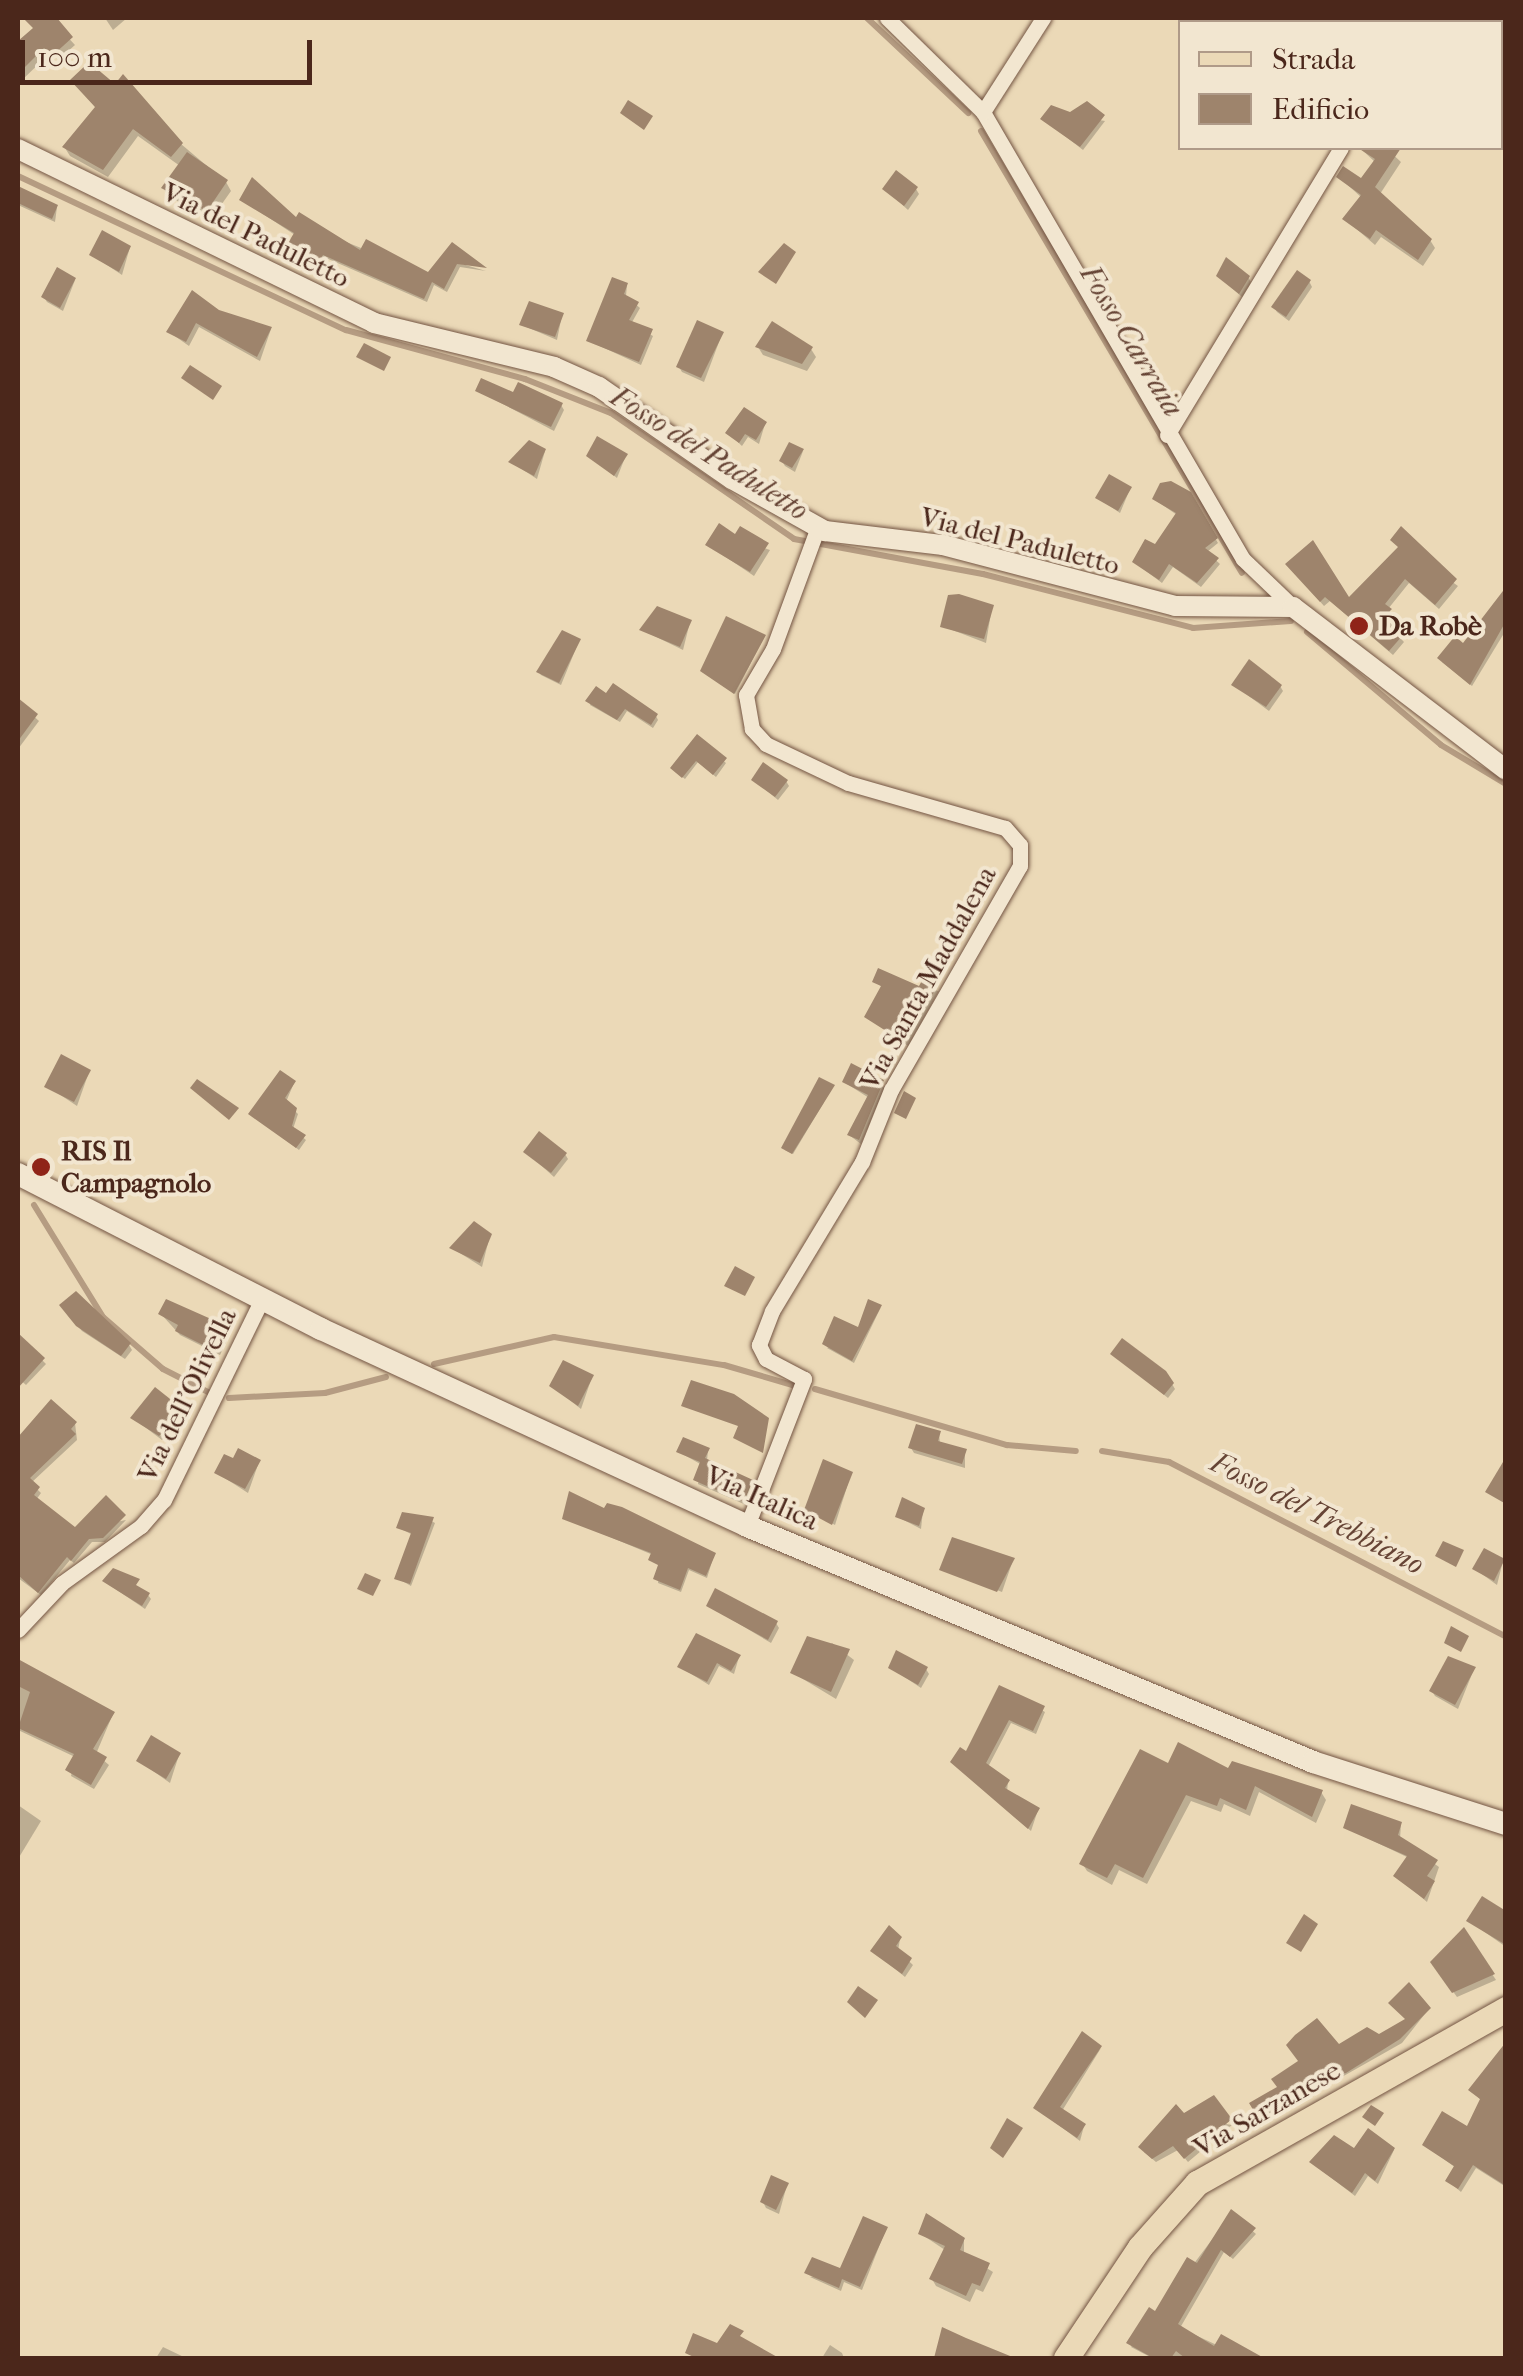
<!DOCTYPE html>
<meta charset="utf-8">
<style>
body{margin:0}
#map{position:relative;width:1523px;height:2376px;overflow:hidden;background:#ebd9b7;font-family:"IM FELL French Canon",serif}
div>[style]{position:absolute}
.shadow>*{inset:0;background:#0003}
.stream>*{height:6px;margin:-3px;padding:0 3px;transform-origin:3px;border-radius:3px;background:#b59c82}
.building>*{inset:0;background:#9e846c}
.roads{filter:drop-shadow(0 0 2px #735442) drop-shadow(0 0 2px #735442)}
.minor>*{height:15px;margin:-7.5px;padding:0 7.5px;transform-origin:7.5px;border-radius:7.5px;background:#f2e6d0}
.tertiary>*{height:20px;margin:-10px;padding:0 10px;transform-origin:10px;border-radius:10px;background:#f2e6d0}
.secondary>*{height:22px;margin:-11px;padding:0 11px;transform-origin:11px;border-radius:11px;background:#f2e6d0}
.primary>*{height:25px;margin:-12.5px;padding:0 12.5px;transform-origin:12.5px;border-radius:12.5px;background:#ebd9b7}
.dots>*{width:28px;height:28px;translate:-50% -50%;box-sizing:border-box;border:5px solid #f2e6d0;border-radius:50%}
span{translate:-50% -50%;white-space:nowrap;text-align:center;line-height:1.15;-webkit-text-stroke:8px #f2e6d0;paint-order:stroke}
.street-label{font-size:28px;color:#4b271b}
.poi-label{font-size:28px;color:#4b271b;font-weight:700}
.left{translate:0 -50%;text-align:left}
.water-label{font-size:30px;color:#664435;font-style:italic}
.frame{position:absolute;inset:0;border:20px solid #4b271b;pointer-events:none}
.legend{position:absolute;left:1178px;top:20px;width:325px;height:130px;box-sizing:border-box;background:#f2e6d0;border:2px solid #af9a88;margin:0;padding:12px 18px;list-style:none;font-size:30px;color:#4b271b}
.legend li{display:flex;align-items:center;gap:20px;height:50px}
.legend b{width:50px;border:2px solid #af9a88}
.scale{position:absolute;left:20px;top:40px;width:292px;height:45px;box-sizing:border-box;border:5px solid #4b271b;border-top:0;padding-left:12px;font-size:30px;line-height:35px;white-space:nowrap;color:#4b271b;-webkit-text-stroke:8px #f2e6d0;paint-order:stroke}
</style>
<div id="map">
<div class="shadow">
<i style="clip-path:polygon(31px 18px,50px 18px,75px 45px,58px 60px,51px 52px,18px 84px,18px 43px,35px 30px)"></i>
<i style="clip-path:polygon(105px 18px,127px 18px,113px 30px)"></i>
<i style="clip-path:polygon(73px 81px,181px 144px,226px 182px,231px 191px,212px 218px,169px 197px,164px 189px,180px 166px,138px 136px,108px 177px,70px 156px,65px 148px,97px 109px)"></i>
<i style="clip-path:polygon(1070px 115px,1105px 121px,1083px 150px,1043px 119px)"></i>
<i style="clip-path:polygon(1360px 148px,1386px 148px,1401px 162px,1380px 194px,1430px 240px,1435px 248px,1423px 266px,1381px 237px,1375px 245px,1345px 219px,1362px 198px,1339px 177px,1362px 181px,1376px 163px)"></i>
<i style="clip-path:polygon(18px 187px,57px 207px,55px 222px,18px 205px)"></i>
<i style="clip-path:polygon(885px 189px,916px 189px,919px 194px,908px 210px)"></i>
<i style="clip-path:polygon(242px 200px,428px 275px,445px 259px,486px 271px,460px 267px,447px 292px,434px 285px,427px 302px,326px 258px,319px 271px,290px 253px,295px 235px)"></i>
<i style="clip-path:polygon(130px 247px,122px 275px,92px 255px)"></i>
<i style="clip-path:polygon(1218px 276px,1248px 277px,1251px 282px,1242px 297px)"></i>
<i style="clip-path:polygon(75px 280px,63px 311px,47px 302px,44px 297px)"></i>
<i style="clip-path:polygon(1309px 281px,1312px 287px,1289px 321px,1277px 312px,1274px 307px)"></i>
<i style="clip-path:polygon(627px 285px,626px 296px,640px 308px,631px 324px,653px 336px,641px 365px,589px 341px)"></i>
<i style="clip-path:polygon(217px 312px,271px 329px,260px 361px,199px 327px,189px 346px,169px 332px)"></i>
<i style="clip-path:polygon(562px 315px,557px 340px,522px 325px)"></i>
<i style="clip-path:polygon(722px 334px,704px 382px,682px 372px,679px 367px)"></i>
<i style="clip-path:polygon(758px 347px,811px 349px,816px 357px,807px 371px,763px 355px)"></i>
<i style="clip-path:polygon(478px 391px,561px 405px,564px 410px,554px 431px)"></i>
<i style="clip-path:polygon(765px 424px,759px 444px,748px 437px,742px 446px,728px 433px)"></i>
<i style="clip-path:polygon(545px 451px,537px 479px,511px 462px)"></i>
<i style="clip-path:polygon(803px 451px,795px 472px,785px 466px,782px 461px)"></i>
<i style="clip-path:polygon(626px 455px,617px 478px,589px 456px)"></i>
<i style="clip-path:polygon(1130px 489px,1120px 513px,1098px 498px)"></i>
<i style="clip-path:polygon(1189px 494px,1218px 543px,1207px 552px,1220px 564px,1201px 587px,1173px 567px,1162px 583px,1134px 562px,1155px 547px,1177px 515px,1154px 499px)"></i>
<i style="clip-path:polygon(735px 538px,770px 550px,754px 576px,708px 545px)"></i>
<i style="clip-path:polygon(1393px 540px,1458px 586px,1439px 609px,1409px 583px,1388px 609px,1393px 616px,1386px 623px,1404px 642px,1393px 655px,1330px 601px,1324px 606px,1292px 570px,1349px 601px,1400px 549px)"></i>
<i style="clip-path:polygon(992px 607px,986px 643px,942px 626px)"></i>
<i style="clip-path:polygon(1506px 608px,1506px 630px,1472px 686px,1442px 662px)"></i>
<i style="clip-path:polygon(690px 622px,683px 650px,642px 630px)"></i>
<i style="clip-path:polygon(764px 637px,735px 694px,704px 673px)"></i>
<i style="clip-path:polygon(579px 641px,561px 685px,541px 675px,539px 672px)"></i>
<i style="clip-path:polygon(1234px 685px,1280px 686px,1283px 691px,1269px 711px)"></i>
<i style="clip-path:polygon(596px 689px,656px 716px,658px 720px,653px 728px,627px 711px,620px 722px,590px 705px)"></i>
<i style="clip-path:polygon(18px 702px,39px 721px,18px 749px)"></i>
<i style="clip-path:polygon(697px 738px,726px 763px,716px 777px,698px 762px,685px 779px,675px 771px)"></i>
<i style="clip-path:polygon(754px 780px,786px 781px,789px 786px,778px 800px)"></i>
<i style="clip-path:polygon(875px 981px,939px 991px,908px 1046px,867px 1017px,883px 988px)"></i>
<i style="clip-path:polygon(89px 1072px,77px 1106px,47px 1086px)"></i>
<i style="clip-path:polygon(844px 1082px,885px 1087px,861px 1144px,849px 1135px,869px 1098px)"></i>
<i style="clip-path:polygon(294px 1083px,286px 1102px,298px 1114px,293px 1129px,306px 1140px,299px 1150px,251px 1114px)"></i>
<i style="clip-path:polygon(833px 1087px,793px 1154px,785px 1150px)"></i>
<i style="clip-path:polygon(526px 1152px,565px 1154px,568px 1159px,554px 1177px)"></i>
<i style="clip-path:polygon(490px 1235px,482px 1267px,452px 1248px)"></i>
<i style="clip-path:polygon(881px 1307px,854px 1363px,827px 1348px,859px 1330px)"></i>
<i style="clip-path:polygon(65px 1311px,129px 1345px,132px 1350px,125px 1359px,82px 1331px)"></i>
<i style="clip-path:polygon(161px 1314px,227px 1329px,230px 1334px,220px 1355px,180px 1335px)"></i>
<i style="clip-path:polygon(22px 1340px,46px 1364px,26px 1385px,18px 1378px)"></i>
<i style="clip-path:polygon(1113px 1354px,1172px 1384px,1175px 1389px,1168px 1398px)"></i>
<i style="clip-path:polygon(592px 1377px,581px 1409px,552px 1386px)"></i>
<i style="clip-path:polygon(51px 1402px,75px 1423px,77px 1440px,31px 1483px,41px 1493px,36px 1500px,75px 1530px,126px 1520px,105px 1542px,92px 1542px,74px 1563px,70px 1560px,41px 1595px,18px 1578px,18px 1547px,26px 1534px,18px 1527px,18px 1490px,24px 1481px,18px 1476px,18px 1441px)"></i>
<i style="clip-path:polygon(182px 1412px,185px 1417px,162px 1440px,133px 1418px)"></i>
<i style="clip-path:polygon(939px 1433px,940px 1444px,965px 1451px,965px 1468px,914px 1453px,911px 1448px)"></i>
<i style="clip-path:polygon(708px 1450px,707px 1461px,751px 1482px,746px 1505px,698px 1484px,702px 1465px,679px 1452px)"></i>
<i style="clip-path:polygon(259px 1462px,248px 1493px,217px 1473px)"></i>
<i style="clip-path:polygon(851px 1474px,835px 1525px,807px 1509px)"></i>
<i style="clip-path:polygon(923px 1510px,921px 1529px,898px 1517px)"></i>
<i style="clip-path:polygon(605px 1512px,714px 1555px,707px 1578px,689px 1570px,681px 1592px,658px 1583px,660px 1567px,653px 1555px,565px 1518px)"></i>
<i style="clip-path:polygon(420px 1515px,435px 1523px,411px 1586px,397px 1578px,413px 1535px,399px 1528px)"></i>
<i style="clip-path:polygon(1013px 1560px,1002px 1592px,942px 1569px)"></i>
<i style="clip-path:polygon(1503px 1561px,1497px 1585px,1475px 1569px)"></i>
<i style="clip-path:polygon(105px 1582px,148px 1595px,151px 1599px,145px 1609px)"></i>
<i style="clip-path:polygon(709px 1606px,776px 1623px,779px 1628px,771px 1643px)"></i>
<i style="clip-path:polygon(832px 1643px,854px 1660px,836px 1699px,793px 1673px)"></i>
<i style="clip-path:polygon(739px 1657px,734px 1674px,719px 1666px,709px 1685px,680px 1667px)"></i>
<i style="clip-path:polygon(18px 1663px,113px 1714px,96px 1754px,109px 1765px,94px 1789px,71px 1776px,75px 1757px,18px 1730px)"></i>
<i style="clip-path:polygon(891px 1668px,926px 1669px,929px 1674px,921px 1688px)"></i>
<i style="clip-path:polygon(1474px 1669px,1458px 1709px,1435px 1696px,1432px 1691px)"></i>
<i style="clip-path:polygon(1001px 1688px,1045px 1712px,1036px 1734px,1011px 1723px,988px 1767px,1008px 1781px,1007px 1792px,1038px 1810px,1031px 1831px,953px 1762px,967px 1755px)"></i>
<i style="clip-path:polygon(179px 1755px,170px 1783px,139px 1761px)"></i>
<i style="clip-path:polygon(1169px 1766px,1230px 1772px,1321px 1792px,1326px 1800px,1316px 1823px,1259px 1792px,1250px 1816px,1224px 1804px,1221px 1812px,1191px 1801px,1147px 1884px,1119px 1870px,1112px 1885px,1087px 1871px,1082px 1863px)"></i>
<i style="clip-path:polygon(18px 1805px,41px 1821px,18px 1859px)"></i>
<i style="clip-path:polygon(1401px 1824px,1400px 1839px,1439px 1867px,1427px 1902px,1396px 1876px,1409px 1858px,1346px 1828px)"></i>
<i style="clip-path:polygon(1506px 1908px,1506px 1947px,1469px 1921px)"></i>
<i style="clip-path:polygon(1464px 1931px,1496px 1980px,1457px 1997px,1436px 1968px)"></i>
<i style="clip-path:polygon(900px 1939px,898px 1951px,913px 1965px,905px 1977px,873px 1951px)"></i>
<i style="clip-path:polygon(1428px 2010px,1402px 2043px,1333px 2082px,1327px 2072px,1262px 2121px,1252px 2104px)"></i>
<i style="clip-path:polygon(1506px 2046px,1506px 2187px,1476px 2168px,1461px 2192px,1448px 2181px,1456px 2168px,1425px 2145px,1468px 2130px,1482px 2101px,1471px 2090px)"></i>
<i style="clip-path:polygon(1101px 2048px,1062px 2111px,1084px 2126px,1080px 2141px,1036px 2108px)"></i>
<i style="clip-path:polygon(1184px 2117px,1232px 2125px,1188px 2162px,1178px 2150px,1156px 2162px,1144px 2152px)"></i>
<i style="clip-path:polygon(1394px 2150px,1378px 2184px,1368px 2176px,1355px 2196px,1312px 2163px)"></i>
<i style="clip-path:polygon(787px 2185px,779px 2214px,766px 2208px,763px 2202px)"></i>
<i style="clip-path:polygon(1232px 2213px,1256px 2234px,1233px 2259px,1224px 2252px,1180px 2328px,1245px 2358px,1152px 2358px,1131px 2347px)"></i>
<i style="clip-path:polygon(886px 2229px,862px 2290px,844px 2282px,841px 2291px,810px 2277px,841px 2271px)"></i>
<i style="clip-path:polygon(921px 2234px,964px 2240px,964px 2254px,993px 2272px,983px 2292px,976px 2289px,970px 2302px,936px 2286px,932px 2279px,945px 2250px)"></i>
<i style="clip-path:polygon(830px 2345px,842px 2353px,844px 2358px,822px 2358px)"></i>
<i style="clip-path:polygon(163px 2347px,186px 2358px,156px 2358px)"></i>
</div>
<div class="stream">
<i style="left:867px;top:18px;width:139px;rotate:43.2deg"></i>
<i style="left:981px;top:131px;width:513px;rotate:59.44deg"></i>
<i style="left:18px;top:176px;width:362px;rotate:25.2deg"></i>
<i style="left:346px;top:330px;width:186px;rotate:15.3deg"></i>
<i style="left:525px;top:379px;width:92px;rotate:21.6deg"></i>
<i style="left:611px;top:413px;width:222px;rotate:34.5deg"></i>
<i style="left:794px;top:539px;width:192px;rotate:10.5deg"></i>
<i style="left:983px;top:574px;width:217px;rotate:14.4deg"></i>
<i style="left:1193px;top:628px;width:98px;rotate:-4.1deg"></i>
<i style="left:1307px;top:632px;width:175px;rotate:40.1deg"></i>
<i style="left:1441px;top:745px;width:76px;rotate:31deg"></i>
<i style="left:34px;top:1205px;width:132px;rotate:58.4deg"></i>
<i style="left:103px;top:1317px;width:79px;rotate:40.9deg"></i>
<i style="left:163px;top:1369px;width:53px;rotate:27.1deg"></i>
<i style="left:434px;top:1364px;width:123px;rotate:-12.7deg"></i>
<i style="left:554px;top:1337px;width:172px;rotate:9.4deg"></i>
<i style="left:724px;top:1365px;width:75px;rotate:16.3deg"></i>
<i style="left:815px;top:1389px;width:200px;rotate:16.3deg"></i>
<i style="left:1007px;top:1445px;width:69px;rotate:5deg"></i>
<i style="left:229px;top:1398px;width:96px;rotate:-3deg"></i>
<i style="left:325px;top:1393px;width:63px;rotate:-14.7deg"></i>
<i style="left:1102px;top:1451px;width:68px;rotate:9.3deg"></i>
<i style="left:1169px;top:1462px;width:380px;rotate:27.4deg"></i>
</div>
<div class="building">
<i style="clip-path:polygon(23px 18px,57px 18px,73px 37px,53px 55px,44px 48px,18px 74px,18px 41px,33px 28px)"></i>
<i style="clip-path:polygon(89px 62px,115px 84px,123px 74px,130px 82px,183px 143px,171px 157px,133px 129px,103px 170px,62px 147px,95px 107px,70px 80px)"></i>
<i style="clip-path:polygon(628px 100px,653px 116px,644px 130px,620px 113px)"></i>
<i style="clip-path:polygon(1087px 101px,1105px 115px,1080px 147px,1040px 119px,1051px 105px,1070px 112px)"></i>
<i style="clip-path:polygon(1358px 148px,1401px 148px,1375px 187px,1432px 239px,1418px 260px,1376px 230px,1370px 239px,1342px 219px,1361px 195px,1336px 177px,1343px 166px,1361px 178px,1375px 159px)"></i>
<i style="clip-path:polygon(187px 152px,228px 180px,207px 211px,161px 188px)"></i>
<i style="clip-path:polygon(896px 170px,918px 187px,904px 206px,882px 189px)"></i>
<i style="clip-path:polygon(252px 177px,296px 217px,299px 212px,360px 250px,366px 239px,428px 272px,452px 242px,487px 268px,457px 264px,444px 289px,432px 282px,424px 299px,323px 255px,316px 268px,285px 248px,294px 233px,239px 200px)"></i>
<i style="clip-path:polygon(18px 186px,58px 205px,52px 219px,18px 203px)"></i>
<i style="clip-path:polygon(102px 230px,131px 246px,119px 272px,89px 255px)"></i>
<i style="clip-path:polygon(784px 243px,796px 252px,776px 284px,758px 272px)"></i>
<i style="clip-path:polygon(1226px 257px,1250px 276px,1239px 294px,1216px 276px)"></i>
<i style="clip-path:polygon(57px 267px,76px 278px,60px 308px,41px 297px)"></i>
<i style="clip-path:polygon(1297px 270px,1311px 280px,1286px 317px,1271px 307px)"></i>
<i style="clip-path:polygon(612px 277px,628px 283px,624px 294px,639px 302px,629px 320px,653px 329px,639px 362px,586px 341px)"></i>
<i style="clip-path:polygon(192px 290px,219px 310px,272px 327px,257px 357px,196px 323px,186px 342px,166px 332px)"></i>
<i style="clip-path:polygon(529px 301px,564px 313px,555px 337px,519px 325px)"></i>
<i style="clip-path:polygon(697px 320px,724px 332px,701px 378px,676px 367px)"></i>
<i style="clip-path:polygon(772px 321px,813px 347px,802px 364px,755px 347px)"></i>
<i style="clip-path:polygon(364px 343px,391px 357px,384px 371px,356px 357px)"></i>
<i style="clip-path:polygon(190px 365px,222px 386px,213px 400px,181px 378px)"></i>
<i style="clip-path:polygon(481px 378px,513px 392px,518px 382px,563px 403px,551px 427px,475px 391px)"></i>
<i style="clip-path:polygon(744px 407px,767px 422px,756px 440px,745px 434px,739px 443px,725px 433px)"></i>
<i style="clip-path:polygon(597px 436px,628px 454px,614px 476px,586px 456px)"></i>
<i style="clip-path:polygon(529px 440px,546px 449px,534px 476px,508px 462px)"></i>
<i style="clip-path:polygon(789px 442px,804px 449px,792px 468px,779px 461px)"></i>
<i style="clip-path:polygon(1109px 474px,1132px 487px,1118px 511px,1095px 498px)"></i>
<i style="clip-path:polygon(1171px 481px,1191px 492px,1218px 538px,1205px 548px,1219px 558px,1197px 583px,1169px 564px,1159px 580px,1132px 562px,1145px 539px,1155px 544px,1176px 513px,1152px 499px,1160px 483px)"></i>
<i style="clip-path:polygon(719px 523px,735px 534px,740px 526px,769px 543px,750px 572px,705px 545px)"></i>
<i style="clip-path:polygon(1401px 526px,1457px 579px,1435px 605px,1405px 579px,1385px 604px,1392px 609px,1384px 617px,1403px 635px,1389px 651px,1325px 597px,1320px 602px,1285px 564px,1313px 540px,1349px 597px,1398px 547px,1390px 540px)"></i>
<i style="clip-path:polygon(1506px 587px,1506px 621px,1470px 685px,1437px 658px,1455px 636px,1463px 643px)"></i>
<i style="clip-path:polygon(959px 594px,994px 605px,984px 639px,940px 627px,948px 595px)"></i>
<i style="clip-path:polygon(657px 606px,692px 620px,680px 647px,639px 630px)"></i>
<i style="clip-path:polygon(726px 616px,766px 635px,734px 694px,700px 671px)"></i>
<i style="clip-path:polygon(562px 630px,581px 639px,559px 683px,536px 672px)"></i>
<i style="clip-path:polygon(1249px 659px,1282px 685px,1266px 707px,1231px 685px)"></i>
<i style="clip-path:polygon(613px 683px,658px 714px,651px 725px,625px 709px,617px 720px,585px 701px,596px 686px,606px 693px)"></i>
<i style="clip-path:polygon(18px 698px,38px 714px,18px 741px)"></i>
<i style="clip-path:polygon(697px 734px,727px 758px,713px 775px,696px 761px,682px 778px,670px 768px)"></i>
<i style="clip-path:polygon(763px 762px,788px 780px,775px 797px,751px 780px)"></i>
<i style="clip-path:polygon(878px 968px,919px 986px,924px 977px,938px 985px,905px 1043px,864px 1017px,881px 986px,872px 982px)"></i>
<i style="clip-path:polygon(61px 1054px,91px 1070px,74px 1102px,44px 1087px)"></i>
<i style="clip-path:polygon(851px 1063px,884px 1080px,859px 1140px,847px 1135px,868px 1095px,842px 1082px)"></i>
<i style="clip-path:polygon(280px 1070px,296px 1081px,285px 1098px,297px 1108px,292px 1126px,306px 1135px,296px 1148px,248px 1114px)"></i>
<i style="clip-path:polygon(819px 1077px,835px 1085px,792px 1154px,781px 1148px)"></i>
<i style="clip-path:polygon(197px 1079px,239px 1108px,229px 1120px,190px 1088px)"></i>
<i style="clip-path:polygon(904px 1091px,916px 1098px,906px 1119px,894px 1113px)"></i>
<i style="clip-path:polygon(539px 1131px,567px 1153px,551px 1173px,523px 1152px)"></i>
<i style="clip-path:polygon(474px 1221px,492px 1234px,480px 1263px,449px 1248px)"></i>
<i style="clip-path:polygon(735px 1266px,755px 1277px,745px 1296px,724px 1286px)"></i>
<i style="clip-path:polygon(76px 1291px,131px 1343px,121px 1356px,76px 1326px,59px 1305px)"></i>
<i style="clip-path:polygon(166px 1299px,229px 1327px,217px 1352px,175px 1331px,178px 1325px,158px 1314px)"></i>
<i style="clip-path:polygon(868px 1299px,882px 1305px,852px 1361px,822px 1344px,834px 1316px,858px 1327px)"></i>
<i style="clip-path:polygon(18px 1333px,45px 1358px,18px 1388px)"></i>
<i style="clip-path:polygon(1122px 1338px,1166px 1371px,1174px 1383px,1164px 1395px,1110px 1354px)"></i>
<i style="clip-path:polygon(563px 1360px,594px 1375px,578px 1406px,549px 1386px)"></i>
<i style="clip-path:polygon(691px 1380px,734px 1394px,769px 1418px,763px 1453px,733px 1438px,738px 1426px,681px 1406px)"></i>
<i style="clip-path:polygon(155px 1387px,184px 1410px,159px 1436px,130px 1418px)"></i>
<i style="clip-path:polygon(51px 1399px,77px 1422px,71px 1429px,76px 1434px,30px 1478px,40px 1487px,34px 1495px,75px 1527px,106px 1495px,126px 1515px,103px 1538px,89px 1539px,71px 1561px,67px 1557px,38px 1593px,18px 1575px,18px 1437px)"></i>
<i style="clip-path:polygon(916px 1424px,941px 1431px,938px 1441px,967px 1449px,962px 1464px,908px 1448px)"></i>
<i style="clip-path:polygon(683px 1437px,710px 1448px,705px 1458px,753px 1480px,744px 1502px,693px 1480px,700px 1462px,676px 1452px)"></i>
<i style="clip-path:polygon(238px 1448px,261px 1460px,245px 1489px,214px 1473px,224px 1454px,233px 1458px)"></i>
<i style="clip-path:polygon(1506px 1457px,1506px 1504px,1485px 1492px)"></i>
<i style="clip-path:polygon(823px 1459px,853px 1472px,832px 1525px,804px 1510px)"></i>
<i style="clip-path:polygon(569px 1491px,604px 1508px,607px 1503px,622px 1507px,716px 1553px,706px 1576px,688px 1568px,680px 1590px,653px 1579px,658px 1565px,648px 1560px,651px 1553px,562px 1519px)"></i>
<i style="clip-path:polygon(902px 1497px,925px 1508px,919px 1526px,895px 1517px)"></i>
<i style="clip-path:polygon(402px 1512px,434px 1517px,410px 1584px,394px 1579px,411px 1533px,396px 1528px)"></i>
<i style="clip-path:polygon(952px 1537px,1015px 1558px,997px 1592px,939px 1570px)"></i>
<i style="clip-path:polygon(1443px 1541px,1464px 1550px,1456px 1567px,1435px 1556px)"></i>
<i style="clip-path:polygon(1484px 1548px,1505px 1559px,1494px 1581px,1472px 1569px)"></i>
<i style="clip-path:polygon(113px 1568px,140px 1579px,136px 1585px,150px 1593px,142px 1606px,102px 1581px)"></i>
<i style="clip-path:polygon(365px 1573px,381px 1580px,373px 1596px,357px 1589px)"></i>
<i style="clip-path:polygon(715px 1588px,778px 1621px,768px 1640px,706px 1606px)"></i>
<i style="clip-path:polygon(1451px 1626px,1469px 1636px,1461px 1652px,1444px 1643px)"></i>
<i style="clip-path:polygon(696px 1633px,741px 1655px,731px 1671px,717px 1663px,707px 1682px,677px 1667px)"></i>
<i style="clip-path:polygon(807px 1636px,850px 1649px,831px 1692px,790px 1673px)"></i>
<i style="clip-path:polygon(896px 1650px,928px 1667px,918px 1685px,888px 1668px)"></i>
<i style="clip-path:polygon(1448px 1656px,1476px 1667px,1455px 1705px,1429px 1691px)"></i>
<i style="clip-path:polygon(18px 1659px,115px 1712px,93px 1749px,107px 1757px,91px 1785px,65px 1770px,74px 1754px,18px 1728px,30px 1692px,18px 1686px)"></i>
<i style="clip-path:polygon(999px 1685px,1045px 1706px,1033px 1731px,1009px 1720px,986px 1763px,1010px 1780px,1005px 1788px,1040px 1808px,1028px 1829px,950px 1762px,960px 1747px,966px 1751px)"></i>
<i style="clip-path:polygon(151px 1735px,181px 1753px,166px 1779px,136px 1761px)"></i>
<i style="clip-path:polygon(1178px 1742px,1228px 1768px,1232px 1761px,1323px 1790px,1312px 1817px,1255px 1786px,1246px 1810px,1220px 1798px,1217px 1806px,1186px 1795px,1143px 1878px,1115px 1864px,1107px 1878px,1079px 1864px,1140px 1749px,1168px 1763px)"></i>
<i style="clip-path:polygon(1351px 1804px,1402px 1822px,1398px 1835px,1438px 1860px,1427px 1876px,1435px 1881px,1424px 1899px,1393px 1876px,1407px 1856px,1343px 1828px)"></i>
<i style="clip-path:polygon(1482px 1896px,1506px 1911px,1506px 1945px,1466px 1921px)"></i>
<i style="clip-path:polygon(1304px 1914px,1318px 1924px,1301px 1952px,1286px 1943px)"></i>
<i style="clip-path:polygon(889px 1925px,902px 1937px,896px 1946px,912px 1958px,902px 1974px,870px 1951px)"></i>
<i style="clip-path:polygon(1464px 1927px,1495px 1974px,1452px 1993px,1430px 1962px)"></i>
<i style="clip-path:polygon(1409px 1982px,1431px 2008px,1400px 2039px,1346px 2073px,1328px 2079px,1323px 2070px,1258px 2118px,1249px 2103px,1277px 2087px,1271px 2079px,1298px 2061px,1286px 2045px,1295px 2035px,1317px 2018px,1339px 2044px,1367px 2027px,1379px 2034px,1405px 2019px,1388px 2003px)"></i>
<i style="clip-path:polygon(858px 1986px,878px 2000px,865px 2018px,847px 2002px)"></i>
<i style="clip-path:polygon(1082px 2031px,1102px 2046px,1060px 2107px,1086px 2124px,1077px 2138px,1033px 2108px)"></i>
<i style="clip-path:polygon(1506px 2042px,1506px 2186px,1473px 2165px,1458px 2189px,1445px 2181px,1454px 2166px,1422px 2145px,1442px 2111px,1467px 2126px,1480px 2099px,1468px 2090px)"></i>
<i style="clip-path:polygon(1214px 2095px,1232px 2119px,1184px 2159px,1173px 2146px,1152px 2159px,1138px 2147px,1176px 2104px,1184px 2113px)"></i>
<i style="clip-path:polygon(1371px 2105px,1384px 2113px,1375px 2126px,1362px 2117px)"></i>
<i style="clip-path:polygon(1007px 2118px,1023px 2128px,1003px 2158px,990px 2148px)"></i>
<i style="clip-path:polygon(1368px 2128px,1395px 2148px,1375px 2181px,1365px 2173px,1352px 2193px,1309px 2162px,1334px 2135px,1354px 2148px)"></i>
<i style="clip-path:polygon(771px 2175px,789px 2183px,776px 2210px,760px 2202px)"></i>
<i style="clip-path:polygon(1231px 2209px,1256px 2228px,1230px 2257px,1221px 2250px,1178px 2324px,1214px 2346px,1221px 2334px,1264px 2358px,1185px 2358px,1176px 2351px,1171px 2358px,1153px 2358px,1126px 2343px,1149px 2307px,1155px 2311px,1187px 2257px,1197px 2263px)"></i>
<i style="clip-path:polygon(926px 2213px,965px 2238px,960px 2250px,990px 2263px,980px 2286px,972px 2283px,966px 2296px,929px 2279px,945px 2246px,918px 2234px)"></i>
<i style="clip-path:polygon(863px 2216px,888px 2227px,860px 2287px,842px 2279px,839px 2288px,804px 2273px,812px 2257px,840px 2268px)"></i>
<i style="clip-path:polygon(730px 2324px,744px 2331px,740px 2336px,779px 2358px,696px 2358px,685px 2353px,693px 2333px,717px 2343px)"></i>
<i style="clip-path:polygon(942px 2327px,966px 2338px,1015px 2358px,934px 2358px)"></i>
</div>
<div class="roads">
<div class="minor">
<i style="left:887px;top:18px;width:134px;rotate:44.4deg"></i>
<i style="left:983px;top:112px;width:517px;rotate:59.82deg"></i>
<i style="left:1243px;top:559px;width:69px;rotate:43.8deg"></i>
<i style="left:1417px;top:22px;width:5px;rotate:-53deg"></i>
<i style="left:983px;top:112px;width:112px;rotate:-57.4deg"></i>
<i style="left:1167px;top:435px;width:336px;rotate:-58.8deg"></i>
<i style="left:747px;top:1526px;width:158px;rotate:-68.8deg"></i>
<i style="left:804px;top:1379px;width:43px;rotate:-152.2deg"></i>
<i style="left:766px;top:1359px;width:16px;rotate:-117deg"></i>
<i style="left:759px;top:1345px;width:36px;rotate:-69deg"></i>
<i style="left:772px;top:1311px;width:174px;rotate:-58.9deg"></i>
<i style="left:862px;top:1162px;width:78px;rotate:-68.1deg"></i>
<i style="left:891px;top:1090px;width:258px;rotate:-60.1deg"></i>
<i style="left:1020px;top:866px;width:21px;rotate:-90deg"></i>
<i style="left:1020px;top:845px;width:23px;rotate:-131deg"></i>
<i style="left:1005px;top:828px;width:163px;rotate:-164deg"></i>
<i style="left:848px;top:783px;width:91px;rotate:-154.6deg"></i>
<i style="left:766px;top:744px;width:21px;rotate:-133deg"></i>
<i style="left:752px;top:729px;width:35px;rotate:-100deg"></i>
<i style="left:746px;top:695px;width:53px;rotate:-59.6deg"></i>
<i style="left:773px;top:649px;width:130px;rotate:-69.8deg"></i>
<i style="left:18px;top:1630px;width:64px;rotate:-46.9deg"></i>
<i style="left:62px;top:1583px;width:97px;rotate:-35.8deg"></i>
<i style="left:141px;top:1526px;width:35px;rotate:-49deg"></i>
<i style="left:164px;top:1500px;width:226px;rotate:-64deg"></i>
</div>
<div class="tertiary">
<i style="left:18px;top:149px;width:396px;rotate:26deg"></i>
<i style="left:374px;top:323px;width:185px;rotate:13.7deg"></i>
<i style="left:554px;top:367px;width:49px;rotate:24deg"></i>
<i style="left:599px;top:387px;width:162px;rotate:34.7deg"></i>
<i style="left:732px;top:479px;width:107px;rotate:29.2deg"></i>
<i style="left:825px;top:531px;width:119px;rotate:6.8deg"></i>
<i style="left:943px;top:545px;width:240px;rotate:14.7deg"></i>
<i style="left:1175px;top:606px;width:118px;rotate:0.5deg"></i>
<i style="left:1293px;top:607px;width:268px;rotate:37.4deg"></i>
</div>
<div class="secondary">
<i style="left:18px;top:1174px;width:340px;rotate:27.1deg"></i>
<i style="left:321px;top:1329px;width:469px;rotate:24.8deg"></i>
<i style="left:747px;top:1526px;width:613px;rotate:22.63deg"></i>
<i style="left:1313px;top:1762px;width:203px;rotate:17.8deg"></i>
</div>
<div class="primary">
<i style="left:1066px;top:2358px;width:133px;rotate:-56.3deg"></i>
<i style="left:1140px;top:2247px;width:86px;rotate:-48.3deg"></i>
<i style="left:1197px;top:2183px;width:355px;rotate:-29.4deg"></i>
</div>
</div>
<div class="dots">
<i style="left:1359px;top:626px;background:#8f2418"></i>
<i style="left:41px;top:1167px;background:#8f2418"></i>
</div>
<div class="street-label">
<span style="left:256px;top:235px;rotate:26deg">Via del Paduletto</span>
<span style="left:1020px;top:541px;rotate:14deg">Via del Paduletto</span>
<span style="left:928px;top:978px;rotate:-61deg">Via Santa Maddalena</span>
<span style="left:187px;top:1395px;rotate:-64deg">Via dell'Olivella</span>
<span style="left:762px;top:1498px;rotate:24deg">Via Italica</span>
<span style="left:1267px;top:2109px;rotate:-30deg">Via Sarzanese</span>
</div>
<div class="poi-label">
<span class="left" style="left:1379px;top:626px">Da Robè</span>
<span class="left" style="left:61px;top:1167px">RIS Il<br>Campagnolo</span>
</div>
<div class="water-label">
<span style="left:1131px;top:341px;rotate:59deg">Fosso Carraia</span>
<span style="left:709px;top:454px;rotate:32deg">Fosso del Paduletto</span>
<span style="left:1317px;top:1514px;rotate:27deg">Fosso del Trebbiano</span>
</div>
<div class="frame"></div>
<ul class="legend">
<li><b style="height:12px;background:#ebd9b7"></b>Strada</li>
<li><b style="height:28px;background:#9e846c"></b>Edificio</li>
</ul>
<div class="scale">100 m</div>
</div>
